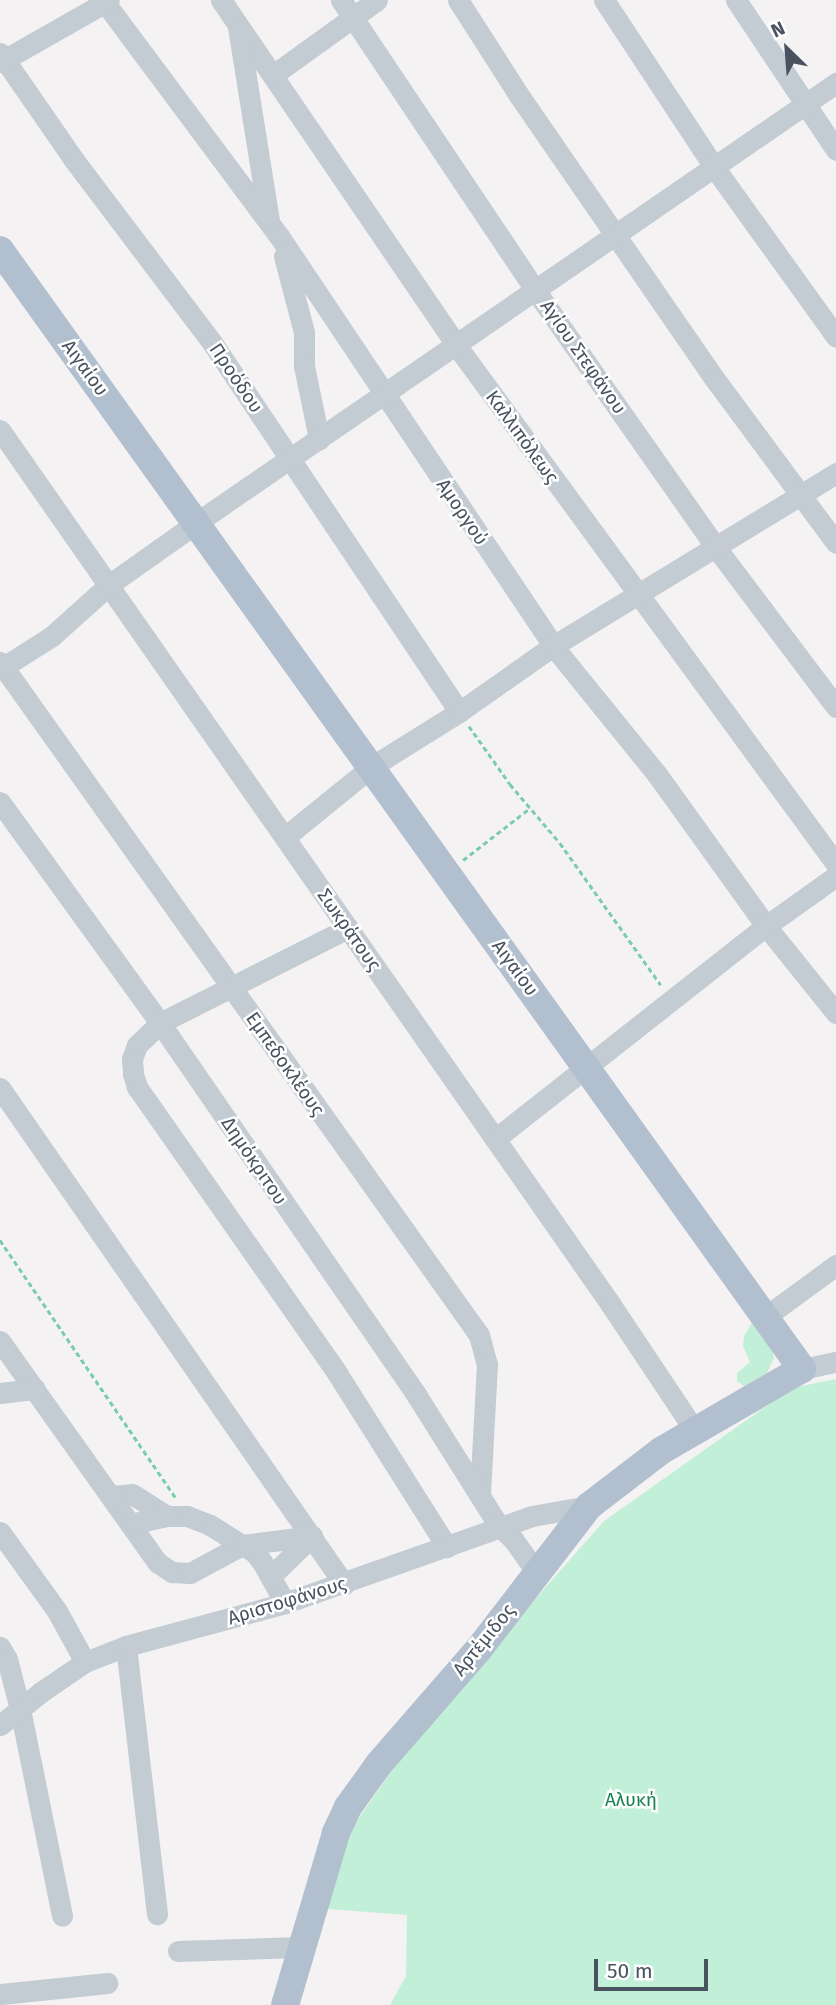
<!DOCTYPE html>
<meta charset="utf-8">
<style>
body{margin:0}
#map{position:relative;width:836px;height:2005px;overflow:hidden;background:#f4f2f2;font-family:"Fira Sans",sans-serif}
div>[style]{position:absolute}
.green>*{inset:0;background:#c2efd7}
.path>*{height:2.5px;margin-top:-1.25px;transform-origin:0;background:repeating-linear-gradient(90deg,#7acdaa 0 5px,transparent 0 8.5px)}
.minor>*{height:21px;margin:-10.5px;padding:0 10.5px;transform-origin:10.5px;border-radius:10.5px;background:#c3cbd3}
.major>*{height:28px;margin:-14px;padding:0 14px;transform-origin:14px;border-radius:14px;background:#b2bfcf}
span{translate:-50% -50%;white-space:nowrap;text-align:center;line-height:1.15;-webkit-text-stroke:5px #fff;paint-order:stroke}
.street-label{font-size:19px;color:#49535f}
.park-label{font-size:19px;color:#198155}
.north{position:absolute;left:752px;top:14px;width:70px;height:70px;-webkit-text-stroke:5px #fff;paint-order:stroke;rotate:335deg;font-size:19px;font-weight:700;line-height:28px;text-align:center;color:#49535f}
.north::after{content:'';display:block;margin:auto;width:24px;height:32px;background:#49535f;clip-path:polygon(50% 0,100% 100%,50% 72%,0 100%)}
.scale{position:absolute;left:594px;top:1959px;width:114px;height:32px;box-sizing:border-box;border:4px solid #49535f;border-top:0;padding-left:9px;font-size:21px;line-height:24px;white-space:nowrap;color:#49535f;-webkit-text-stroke:5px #fff;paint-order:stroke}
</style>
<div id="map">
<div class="green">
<i style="clip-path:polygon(753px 1321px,772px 1349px,774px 1358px,767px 1373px,744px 1386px,737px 1381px,737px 1373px,750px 1362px,743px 1346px,744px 1336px)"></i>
<i style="clip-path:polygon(836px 1379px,836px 2005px,390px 2005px,406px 1976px,407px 1915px,328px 1909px,337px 1849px,421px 1729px,604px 1521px,792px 1388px)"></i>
</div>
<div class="path">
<i style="left:469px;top:726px;width:71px;rotate:54.7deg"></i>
<i style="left:510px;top:784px;width:77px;rotate:49.7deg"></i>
<i style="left:560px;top:843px;width:174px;rotate:54.6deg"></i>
<i style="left:463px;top:860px;width:85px;rotate:-37.8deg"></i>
<i style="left:0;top:1240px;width:314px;rotate:55.7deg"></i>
</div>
<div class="minor">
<i style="left:103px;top:0;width:294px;rotate:53.3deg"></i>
<i style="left:279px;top:236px;width:493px;rotate:56.2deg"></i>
<i style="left:553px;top:646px;width:164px;rotate:51deg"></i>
<i style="left:656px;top:773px;width:188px;rotate:54.3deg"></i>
<i style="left:766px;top:926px;width:112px;rotate:51.2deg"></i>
<i style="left:221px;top:0;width:417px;rotate:55.7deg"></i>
<i style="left:456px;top:345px;width:643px;rotate:53.79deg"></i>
<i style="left:341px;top:0;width:349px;rotate:56.2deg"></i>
<i style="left:535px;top:290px;width:312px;rotate:54.9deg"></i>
<i style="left:714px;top:545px;width:203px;rotate:53deg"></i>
<i style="left:458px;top:0;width:112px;rotate:57.4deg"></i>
<i style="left:518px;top:94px;width:345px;rotate:55.4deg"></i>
<i style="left:714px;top:378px;width:205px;rotate:53.5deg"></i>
<i style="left:604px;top:0;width:200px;rotate:56.6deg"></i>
<i style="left:714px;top:167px;width:209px;rotate:54.3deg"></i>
<i style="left:736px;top:0;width:180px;rotate:56.3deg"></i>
<i style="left:238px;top:27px;width:195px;rotate:80.9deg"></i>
<i style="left:0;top:53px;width:130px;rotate:55.3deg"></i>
<i style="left:74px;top:160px;width:231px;rotate:52.9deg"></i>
<i style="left:213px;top:344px;width:443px;rotate:56.2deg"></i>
<i style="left:0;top:62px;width:125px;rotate:-29.6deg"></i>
<i style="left:273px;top:75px;width:128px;rotate:-35.8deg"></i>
<i style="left:284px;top:256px;width:79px;rotate:75.3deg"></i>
<i style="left:304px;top:332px;width:34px;rotate:90deg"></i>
<i style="left:304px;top:366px;width:75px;rotate:78.4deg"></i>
<i style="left:0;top:430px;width:1067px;rotate:55.07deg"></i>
<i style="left:611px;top:1305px;width:151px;rotate:56.3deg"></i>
<i style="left:0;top:662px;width:826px;rotate:54.56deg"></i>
<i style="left:479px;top:1335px;width:30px;rotate:75deg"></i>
<i style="left:487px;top:1364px;width:128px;rotate:93.1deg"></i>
<i style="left:0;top:669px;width:62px;rotate:-32.4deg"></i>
<i style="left:52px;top:636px;width:78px;rotate:-41.9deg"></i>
<i style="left:110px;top:584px;width:105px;rotate:-35.3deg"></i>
<i style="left:196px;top:523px;width:777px;rotate:-34.51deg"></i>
<i style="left:0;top:802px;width:273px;rotate:54.1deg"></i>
<i style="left:160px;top:1023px;width:453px;rotate:55.4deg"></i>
<i style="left:417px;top:1396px;width:154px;rotate:57.8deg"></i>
<i style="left:499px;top:1526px;width:19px;rotate:43deg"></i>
<i style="left:513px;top:1539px;width:42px;rotate:54.8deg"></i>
<i style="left:285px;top:837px;width:111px;rotate:-39.1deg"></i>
<i style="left:371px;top:767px;width:104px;rotate:-32deg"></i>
<i style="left:459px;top:712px;width:115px;rotate:-35.1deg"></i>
<i style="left:553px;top:646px;width:332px;rotate:-31.4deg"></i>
<i style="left:348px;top:928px;width:211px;rotate:153.2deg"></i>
<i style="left:160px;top:1023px;width:32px;rotate:136deg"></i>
<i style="left:137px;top:1045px;width:15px;rotate:110deg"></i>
<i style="left:132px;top:1059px;width:15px;rotate:86deg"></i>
<i style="left:133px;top:1074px;width:14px;rotate:73deg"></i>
<i style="left:137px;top:1087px;width:349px;rotate:55deg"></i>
<i style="left:337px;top:1373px;width:206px;rotate:57.7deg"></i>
<i style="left:0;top:1088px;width:604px;rotate:55.26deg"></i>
<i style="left:495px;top:1139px;width:345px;rotate:-38.2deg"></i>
<i style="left:766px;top:926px;width:86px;rotate:-35.5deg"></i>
<i style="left:765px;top:1317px;width:88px;rotate:-36.2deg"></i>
<i style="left:0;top:1341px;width:272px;rotate:54.6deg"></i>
<i style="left:158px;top:1563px;width:17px;rotate:33deg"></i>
<i style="left:172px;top:1572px;width:18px;rotate:3deg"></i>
<i style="left:190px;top:1573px;width:59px;rotate:-28.3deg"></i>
<i style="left:242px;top:1545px;width:14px;rotate:30deg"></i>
<i style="left:254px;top:1552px;width:13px;rotate:51deg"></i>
<i style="left:262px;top:1562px;width:47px;rotate:60.7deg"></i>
<i style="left:802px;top:1369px;width:35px;rotate:-12deg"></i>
<i style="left:0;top:1393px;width:35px;rotate:-7deg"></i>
<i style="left:111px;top:1496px;width:21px;rotate:-5deg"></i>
<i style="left:132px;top:1494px;width:41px;rotate:32.2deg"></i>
<i style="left:130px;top:1524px;width:38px;rotate:-12deg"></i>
<i style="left:167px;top:1516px;width:20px"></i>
<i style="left:187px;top:1516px;width:25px;rotate:21deg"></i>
<i style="left:210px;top:1525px;width:38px;rotate:32deg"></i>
<i style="left:242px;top:1545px;width:71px;rotate:-7.3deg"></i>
<i style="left:0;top:1532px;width:97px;rotate:54.2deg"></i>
<i style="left:57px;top:1611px;width:58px;rotate:61.2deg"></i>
<i style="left:271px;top:1576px;width:57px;rotate:-44.3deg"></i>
<i style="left:126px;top:1646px;width:270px;rotate:83.4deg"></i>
<i style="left:0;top:1647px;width:14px;rotate:60deg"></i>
<i style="left:7px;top:1659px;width:52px;rotate:75.4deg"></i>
<i style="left:20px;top:1709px;width:211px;rotate:78.5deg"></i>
<i style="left:0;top:1725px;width:53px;rotate:-38.8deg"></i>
<i style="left:41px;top:1692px;width:53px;rotate:-34.3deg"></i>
<i style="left:85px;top:1662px;width:44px;rotate:-21.3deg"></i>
<i style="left:126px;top:1646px;width:165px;rotate:-15.1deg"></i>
<i style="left:285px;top:1603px;width:262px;rotate:-19.4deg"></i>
<i style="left:532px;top:1516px;width:58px;rotate:-10deg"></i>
<i style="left:178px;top:1951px;width:123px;rotate:-1.9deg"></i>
<i style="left:1px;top:1994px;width:107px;rotate:-5.9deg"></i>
</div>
<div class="major">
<i style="left:0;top:250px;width:1377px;rotate:54.37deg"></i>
<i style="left:802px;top:1369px;width:162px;rotate:149.9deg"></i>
<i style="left:662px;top:1450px;width:92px;rotate:142.5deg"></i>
<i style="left:589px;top:1506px;width:182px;rotate:127.6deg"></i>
<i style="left:478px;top:1650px;width:151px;rotate:131deg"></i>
<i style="left:379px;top:1764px;width:53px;rotate:125.8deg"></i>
<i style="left:348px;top:1807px;width:29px;rotate:115deg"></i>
<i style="left:336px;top:1833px;width:179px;rotate:106.5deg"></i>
</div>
<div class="street-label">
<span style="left:583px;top:357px;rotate:55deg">Αγίου Στεφάνου</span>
<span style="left:85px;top:368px;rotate:54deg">Αιγαίου</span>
<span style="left:236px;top:378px;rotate:56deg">Προόδου</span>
<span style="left:522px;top:437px;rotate:54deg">Καλλιπόλεως</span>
<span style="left:462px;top:512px;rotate:56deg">Αμοργού</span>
<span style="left:349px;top:930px;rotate:55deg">Σωκράτους</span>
<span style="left:515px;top:968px;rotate:54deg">Αιγαίου</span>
<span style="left:285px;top:1064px;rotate:55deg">Εμπεδοκλέους</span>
<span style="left:254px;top:1161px;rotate:56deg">Δημόκριτου</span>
<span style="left:287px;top:1601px;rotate:-17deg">Αριστοφάνους</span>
<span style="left:484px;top:1640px;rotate:-51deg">Αρτέμιδος</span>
</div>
<div class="park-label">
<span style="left:631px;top:1800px">Αλυκή</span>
</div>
<div class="north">N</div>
<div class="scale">50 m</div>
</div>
